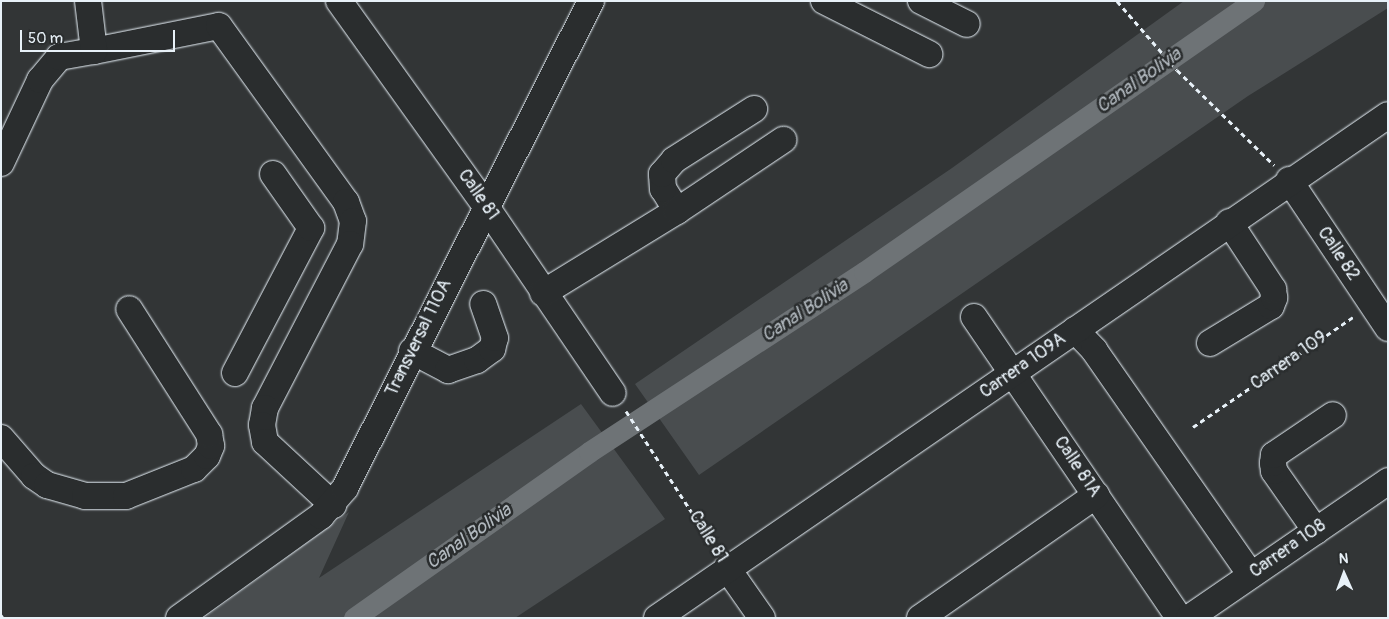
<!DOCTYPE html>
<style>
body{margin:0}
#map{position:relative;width:1389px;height:619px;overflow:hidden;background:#323536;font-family:Pangolin,sans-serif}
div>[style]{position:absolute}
.green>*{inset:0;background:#494d4f}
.canal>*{height:21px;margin:-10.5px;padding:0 10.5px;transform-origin:10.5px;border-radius:10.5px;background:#6e7376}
.path>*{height:3px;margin-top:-1.5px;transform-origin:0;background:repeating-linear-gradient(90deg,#e8f1f8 0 5px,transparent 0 9px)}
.roads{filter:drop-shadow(0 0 1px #e8f1f8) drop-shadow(0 0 1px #e8f1f8)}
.minor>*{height:26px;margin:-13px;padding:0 13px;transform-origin:13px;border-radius:13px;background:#2a2d2e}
span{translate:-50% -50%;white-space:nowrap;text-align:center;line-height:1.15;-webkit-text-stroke:5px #2a2d2e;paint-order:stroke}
.street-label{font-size:18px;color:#e8f1f8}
.water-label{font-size:19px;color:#b1b8be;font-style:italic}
.frame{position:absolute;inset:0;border:2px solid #e8f1f8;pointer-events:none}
.north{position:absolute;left:1319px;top:549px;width:50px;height:50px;-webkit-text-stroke:4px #2a2d2e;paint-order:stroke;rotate:358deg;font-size:14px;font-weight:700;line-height:20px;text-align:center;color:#e8f1f8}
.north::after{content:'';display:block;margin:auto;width:18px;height:22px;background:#e8f1f8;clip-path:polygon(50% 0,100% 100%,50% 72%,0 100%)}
.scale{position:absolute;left:20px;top:30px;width:155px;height:22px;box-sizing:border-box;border:2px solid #e8f1f8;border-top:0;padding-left:6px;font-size:15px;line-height:18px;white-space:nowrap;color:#e8f1f8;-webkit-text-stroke:4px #2a2d2e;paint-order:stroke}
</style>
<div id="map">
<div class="green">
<i style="clip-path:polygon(1184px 1px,1388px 1px,1388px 8px,1248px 96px,699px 475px,635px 384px,952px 168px)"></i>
<i style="clip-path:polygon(581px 404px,665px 519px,515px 618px,204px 618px,349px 512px,319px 578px)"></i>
</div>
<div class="canal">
<i style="left:354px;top:618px;width:288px;rotate:-35.2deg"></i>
<i style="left:589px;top:452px;width:329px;rotate:-33.2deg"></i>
<i style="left:864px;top:272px;width:475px;rotate:-34.8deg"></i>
</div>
<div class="path">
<i style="left:1117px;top:1px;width:91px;rotate:49deg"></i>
<i style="left:1177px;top:70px;width:136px;rotate:44.4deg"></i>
<i style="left:626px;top:411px;width:163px;rotate:57deg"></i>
<i style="left:1193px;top:427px;width:194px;rotate:-34.5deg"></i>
<i style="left:1px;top:615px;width:4px;rotate:56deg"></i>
</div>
<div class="roads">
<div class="minor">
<i style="left:339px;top:1px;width:251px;rotate:54.4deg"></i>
<i style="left:485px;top:205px;width:227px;rotate:55.8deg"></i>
<i style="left:824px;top:1px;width:118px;rotate:26.8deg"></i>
<i style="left:921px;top:1px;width:51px;rotate:26.6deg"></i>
<i style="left:94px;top:51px;width:127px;rotate:-11.3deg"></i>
<i style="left:219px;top:26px;width:217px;rotate:54.2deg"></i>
<i style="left:346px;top:202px;width:20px;rotate:70deg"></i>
<i style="left:353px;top:221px;width:23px;rotate:97deg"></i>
<i style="left:350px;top:244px;width:185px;rotate:117.4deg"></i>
<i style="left:265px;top:408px;width:17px;rotate:100deg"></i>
<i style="left:262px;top:425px;width:17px;rotate:80deg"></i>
<i style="left:265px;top:442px;width:93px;rotate:42.8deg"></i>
<i style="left:1px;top:163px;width:92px;rotate:-64.8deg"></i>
<i style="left:40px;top:80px;width:30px;rotate:-50deg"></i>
<i style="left:59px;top:57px;width:36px;rotate:-10deg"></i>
<i style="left:94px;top:51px;width:50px;rotate:-96.8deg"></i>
<i style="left:1289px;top:180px;width:178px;rotate:56.2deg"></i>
<i style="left:677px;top:211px;width:26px;rotate:-122deg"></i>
<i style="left:663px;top:189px;width:15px;rotate:-94deg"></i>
<i style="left:662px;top:174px;width:18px;rotate:-49deg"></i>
<i style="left:674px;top:160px;width:95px;rotate:-32.5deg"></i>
<i style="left:543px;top:293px;width:157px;rotate:-31.5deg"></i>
<i style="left:677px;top:211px;width:128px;rotate:-33.8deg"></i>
<i style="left:974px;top:317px;width:364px;rotate:55.7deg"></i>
<i style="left:1075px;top:330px;width:28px;rotate:46deg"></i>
<i style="left:1094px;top:350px;width:274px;rotate:55.1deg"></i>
<i style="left:1210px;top:343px;width:71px;rotate:-31.2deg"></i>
<i style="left:1271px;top:306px;width:9px;rotate:-69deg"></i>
<i style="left:1274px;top:298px;width:9px;rotate:-96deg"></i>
<i style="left:1273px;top:289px;width:80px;rotate:-123.3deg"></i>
<i style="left:412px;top:351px;width:41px;rotate:27.8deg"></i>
<i style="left:448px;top:370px;width:31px;rotate:-19deg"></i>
<i style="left:477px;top:360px;width:19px;rotate:-36deg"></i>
<i style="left:492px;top:349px;width:11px;rotate:-75deg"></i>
<i style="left:495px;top:338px;width:36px;rotate:-109deg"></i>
<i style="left:235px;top:373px;width:164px;rotate:-62.3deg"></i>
<i style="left:311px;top:228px;width:66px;rotate:-125.1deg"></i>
<i style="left:1px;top:438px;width:50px;rotate:49deg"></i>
<i style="left:34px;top:476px;width:16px;rotate:35deg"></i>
<i style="left:47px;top:485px;width:40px;rotate:16deg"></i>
<i style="left:85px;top:496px;width:41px"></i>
<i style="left:126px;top:496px;width:73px;rotate:-21.7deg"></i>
<i style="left:194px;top:469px;width:18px;rotate:-45deg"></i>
<i style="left:207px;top:456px;width:11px;rotate:-68deg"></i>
<i style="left:211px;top:446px;width:12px;rotate:-99deg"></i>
<i style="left:209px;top:434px;width:148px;rotate:-122.6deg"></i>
<i style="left:1316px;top:531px;width:73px;rotate:-125deg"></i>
<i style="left:1274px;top:471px;width:8px;rotate:-97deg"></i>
<i style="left:1273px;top:463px;width:8px;rotate:-83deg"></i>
<i style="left:1274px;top:455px;width:71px;rotate:-34.1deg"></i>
<i style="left:727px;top:568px;width:61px;rotate:55deg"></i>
<i style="left:179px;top:618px;width:175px;rotate:-35.7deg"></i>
<i style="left:321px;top:516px;width:37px;rotate:-49deg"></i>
<i style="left:345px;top:488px;width:546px;rotate:-63.2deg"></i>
<i style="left:657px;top:618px;width:887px;rotate:-34.53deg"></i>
<i style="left:920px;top:618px;width:215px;rotate:-34.9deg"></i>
<i style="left:1189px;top:618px;width:242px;rotate:-34.5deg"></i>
</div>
</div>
<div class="street-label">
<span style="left:478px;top:195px;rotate:55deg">Calle 81</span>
<span style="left:1338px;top:254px;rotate:56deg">Calle 82</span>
<span style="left:419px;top:338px;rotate:-64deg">Transversal 110A</span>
<span style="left:1289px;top:361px;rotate:-35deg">Carrera 109</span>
<span style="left:1023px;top:366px;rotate:-35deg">Carrera 109A</span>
<span style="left:1077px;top:467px;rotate:56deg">Calle 81A</span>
<span style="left:708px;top:537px;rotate:58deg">Calle 81</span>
<span style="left:1288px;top:549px;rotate:-35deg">Carrera 108</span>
</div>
<div class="water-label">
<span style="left:1139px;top:81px;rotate:-35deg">Canal Bolivia</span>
<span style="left:805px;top:311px;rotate:-33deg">Canal Bolivia</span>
<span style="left:469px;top:537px;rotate:-35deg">Canal Bolivia</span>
</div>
<div class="frame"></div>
<div class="north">N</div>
<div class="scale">50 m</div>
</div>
